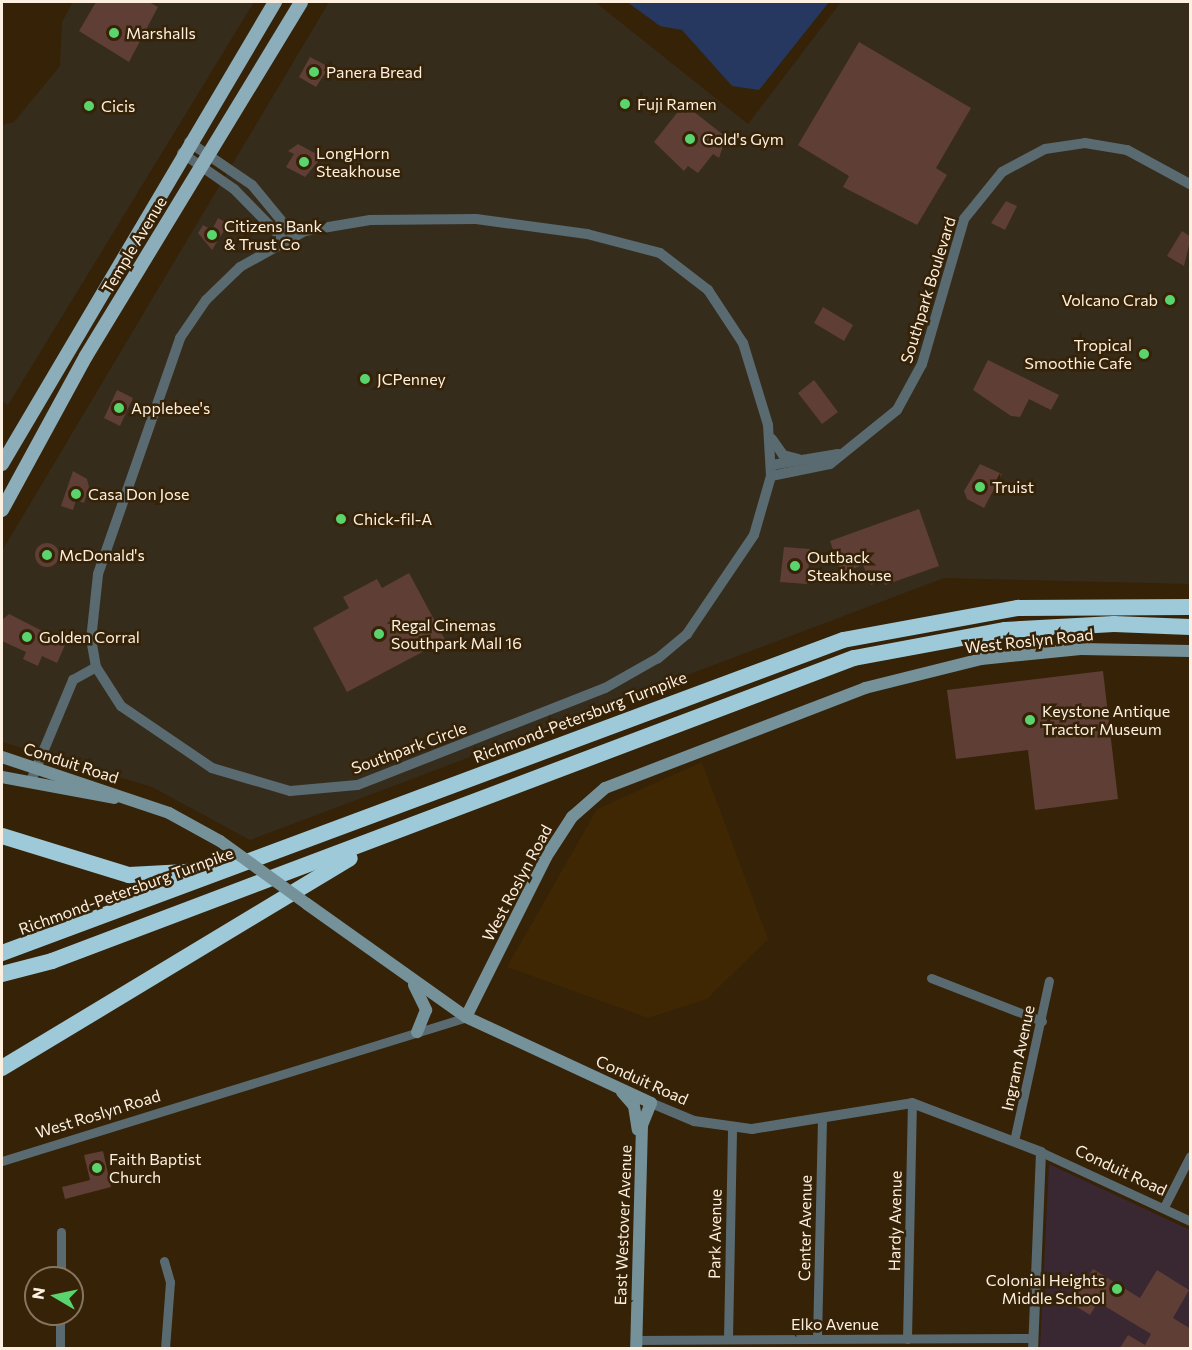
<!DOCTYPE html>
<style>
body{margin:0}
#map{position:relative;width:1192px;height:1350px;overflow:hidden;background:#352207;font-family:Commissioner,sans-serif}
div>[style]{position:absolute}
.commercial>*{inset:0;background:#362c1c}
.built>*{inset:0;background:#3f2704}
.education>*{inset:0;background:#392832}
.water>*{inset:0;background:#26385f}
.building>*{inset:0;background:#5f3e35}
.round{border-radius:50%}
.minor>*{height:9px;margin:-4.5px;padding:0 4.5px;transform-origin:4.5px;border-radius:4.5px;background:#596a70}
.tertiary>*{height:10px;margin:-5px;padding:0 5px;transform-origin:5px;border-radius:5px;background:#596a70}
.secondary>*{height:12px;margin:-6px;padding:0 6px;transform-origin:6px;border-radius:6px;background:#75919a}
.primary>*{height:14px;margin:-7px;padding:0 7px;transform-origin:7px;border-radius:7px;background:#8baeba}
.motorway>*{height:16px;margin:-8px;padding:0 8px;transform-origin:8px;border-radius:8px;background:#9ec9d8}
.secondary-bridge>*{height:12px;margin:-6px;padding:0 6px;transform-origin:6px;border-radius:6px;background:#75919a}
.dots>*{width:16px;height:16px;translate:-50% -50%;box-sizing:border-box;border:3px solid #352207;border-radius:50%}
span{translate:-50% -50%;white-space:nowrap;text-align:center;line-height:1.15;-webkit-text-stroke:5px #352207;paint-order:stroke}
.poi-label{font-size:16px;color:#fef0e1}
.left{translate:0 -50%;text-align:left}
.right{translate:-100% -50%;text-align:right}
.street-label{font-size:16px;color:#fef0e1}
.frame{position:absolute;inset:0;border:3px solid #fef0e1;pointer-events:none}
.north{position:absolute;left:24px;top:1266px;width:60px;height:60px;box-sizing:border-box;background:#352207;border:2px solid #85745e;border-radius:50%;rotate:279deg;font-size:16px;font-weight:700;line-height:24px;text-align:center;color:#fef0e1}
.north::after{content:'';display:block;margin:auto;width:21px;height:27px;background:#5ad56e;clip-path:polygon(50% 0,100% 100%,50% 72%,0 100%)}
</style>
<div id="map">
<div class="commercial">
<i style="clip-path:polygon(73px 2px,254px 2px,8px 405px,2px 401px,2px 125px,14px 122px,60px 66px,62px 22px)"></i>
<i style="clip-path:polygon(329px 2px,595px 2px,748px 124px,841px 2px,1190px 2px,1190px 584px,944px 578px,250px 840px,152px 787px,2px 742px,2px 551px)"></i>
</div>
<div class="built">
<i style="clip-path:polygon(702px 762px,768px 939px,707px 999px,648px 1018px,507px 967px,597px 809px)"></i>
</div>
<div class="education">
<i style="clip-path:polygon(1049px 1164px,1190px 1230px,1190px 1348px,1040px 1348px)"></i>
</div>
<div class="water">
<i style="clip-path:polygon(627px 2px,829px 2px,759px 90px,732px 86px,682px 30px,660px 26px)"></i>
</div>
<div class="building">
<i style="clip-path:polygon(96px 2px,149px 2px,158px 7px,129px 62px,79px 31px)"></i>
<i style="clip-path:polygon(859px 42px,971px 108px,936px 168px,947px 175px,917px 225px,843px 187px,849px 176px,798px 145px)"></i>
<i style="clip-path:polygon(310px 57px,329px 67px,316px 87px,299px 77px)"></i>
<i style="clip-path:polygon(684px 104px,726px 137px,719px 158px,713px 154px,698px 173px,688px 166px,684px 171px,654px 142px)"></i>
<i style="clip-path:polygon(298px 144px,322px 157px,305px 177px,286px 167px,294px 154px,288px 151px)"></i>
<i style="clip-path:polygon(1006px 201px,1017px 206px,1005px 230px,991px 223px)"></i>
<i style="clip-path:polygon(218px 218px,228px 224px,212px 250px,198px 233px,203px 225px,212px 230px)"></i>
<i style="clip-path:polygon(1182px 231px,1191px 237px,1184px 266px,1167px 256px)"></i>
<i style="clip-path:polygon(823px 307px,853px 325px,844px 341px,814px 323px)"></i>
<i style="clip-path:polygon(988px 360px,1059px 395px,1051px 410px,1029px 399px,1020px 417px,1011px 416px,973px 390px)"></i>
<i style="clip-path:polygon(814px 380px,838px 412px,822px 424px,798px 393px)"></i>
<i style="clip-path:polygon(117px 390px,133px 398px,120px 426px,104px 418px)"></i>
<i style="clip-path:polygon(980px 464px,1002px 474px,984px 508px,967px 499px,964px 491px)"></i>
<i style="clip-path:polygon(73px 471px,87px 479px,89px 487px,84px 503px,76px 500px,73px 510px,61px 506px)"></i>
<i style="clip-path:polygon(919px 509px,939px 566px,885px 585px,883px 580px,871px 585px,863px 565px,841px 573px,830px 541px)"></i>
<i class="round" style="left:35px;top:543px;width:24px;height:24px"></i>
<i style="clip-path:polygon(784px 547px,810px 549px,807px 584px,780px 582px)"></i>
<i style="clip-path:polygon(409px 573px,445px 640px,347px 692px,313px 628px,349px 608px,343px 597px,377px 579px,382px 588px)"></i>
<i style="clip-path:polygon(9px 614px,66px 643px,57px 663px,42px 656px,38px 666px,23px 659px,26px 652px,2px 641px,2px 620px)"></i>
<i style="clip-path:polygon(1103px 671px,1118px 799px,1035px 810px,1028px 750px,956px 759px,947px 690px)"></i>
<i style="clip-path:polygon(103px 1151px,111px 1187px,65px 1199px,62px 1187px,90px 1180px,84px 1155px)"></i>
<i style="clip-path:polygon(1093px 1269px,1140px 1298px,1157px 1270px,1189px 1290px,1173px 1318px,1191px 1329px,1191px 1348px,1120px 1348px,1128px 1335px,1145px 1345px,1151px 1334px,1098px 1302px,1090px 1315px,1072px 1304px)"></i>
</div>
<div class="minor">
<i style="left:931px;top:978px;width:119px;rotate:21.2deg"></i>
<i style="left:1014px;top:1141px;width:164px;rotate:-77.7deg"></i>
<i style="left:1041px;top:1152px;width:164px;rotate:24.8deg"></i>
<i style="left:2px;top:1161px;width:486px;rotate:-17.2deg"></i>
<i style="left:1164px;top:1207px;width:57px;rotate:-63deg"></i>
<i style="left:164px;top:1261px;width:22px;rotate:74deg"></i>
<i style="left:170px;top:1282px;width:66px;rotate:94.3deg"></i>
<i style="left:61px;top:1278px;width:46px;rotate:-90deg"></i>
<i style="left:728px;top:1339px;width:210px;rotate:-88.9deg"></i>
<i style="left:817px;top:1339px;width:221px;rotate:-88.7deg"></i>
<i style="left:907px;top:1339px;width:236px;rotate:-88.8deg"></i>
<i style="left:636px;top:1340px;width:397px;rotate:-0.3deg"></i>
<i style="left:60px;top:1348px;width:34px;rotate:-90deg"></i>
</div>
<div class="tertiary">
<i style="left:189px;top:142px;width:76px;rotate:34.3deg"></i>
<i style="left:252px;top:185px;width:66px;rotate:50.5deg"></i>
<i style="left:182px;top:153px;width:63px;rotate:34.7deg"></i>
<i style="left:234px;top:189px;width:71px;rotate:45.6deg"></i>
<i style="left:476px;top:219px;width:112px;rotate:7.7deg"></i>
<i style="left:587px;top:234px;width:75px;rotate:14.6deg"></i>
<i style="left:660px;top:253px;width:61px;rotate:37.6deg"></i>
<i style="left:708px;top:290px;width:64px;rotate:56.6deg"></i>
<i style="left:743px;top:343px;width:86px;rotate:73deg"></i>
<i style="left:768px;top:425px;width:51px;rotate:86.6deg"></i>
<i style="left:771px;top:476px;width:61px;rotate:106.1deg"></i>
<i style="left:754px;top:535px;width:120px;rotate:124.1deg"></i>
<i style="left:687px;top:634px;width:38px;rotate:140deg"></i>
<i style="left:658px;top:658px;width:61px;rotate:150.5deg"></i>
<i style="left:605px;top:688px;width:266px;rotate:158.6deg"></i>
<i style="left:357px;top:785px;width:67px;rotate:174.9deg"></i>
<i style="left:290px;top:791px;width:81px;rotate:-163.6deg"></i>
<i style="left:212px;top:768px;width:110px;rotate:-145.7deg"></i>
<i style="left:121px;top:706px;width:46px;rotate:-122.7deg"></i>
<i style="left:96px;top:667px;width:27px;rotate:-100deg"></i>
<i style="left:91px;top:640px;width:66px;rotate:-83.9deg"></i>
<i style="left:98px;top:574px;width:250px;rotate:-70.8deg"></i>
<i style="left:180px;top:338px;width:46px;rotate:-55.6deg"></i>
<i style="left:206px;top:300px;width:47px;rotate:-44.1deg"></i>
<i style="left:240px;top:267px;width:74px;rotate:-29deg"></i>
<i style="left:305px;top:231px;width:66px;rotate:-9.6deg"></i>
<i style="left:370px;top:220px;width:106px;rotate:-0.5deg"></i>
<i style="left:772px;top:439px;width:19px;rotate:55deg"></i>
<i style="left:783px;top:455px;width:16px;rotate:15deg"></i>
<i style="left:772px;top:465px;width:67px;rotate:-9.5deg"></i>
<i style="left:771px;top:476px;width:60px;rotate:-11.5deg"></i>
<i style="left:830px;top:464px;width:86px;rotate:-38.9deg"></i>
<i style="left:897px;top:410px;width:52px;rotate:-61.5deg"></i>
<i style="left:922px;top:364px;width:151px;rotate:-73.8deg"></i>
<i style="left:964px;top:219px;width:60px;rotate:-51deg"></i>
<i style="left:1002px;top:172px;width:49px;rotate:-28.1deg"></i>
<i style="left:1045px;top:149px;width:40px;rotate:-8.5deg"></i>
<i style="left:1085px;top:143px;width:43px;rotate:9.5deg"></i>
<i style="left:1127px;top:150px;width:72px;rotate:28.4deg"></i>
<i style="left:30px;top:783px;width:112px;rotate:-67.3deg"></i>
<i style="left:73px;top:680px;width:26px;rotate:-29deg"></i>
<i style="left:651px;top:1103px;width:47px;rotate:22.7deg"></i>
<i style="left:694px;top:1121px;width:59px;rotate:7.9deg"></i>
<i style="left:752px;top:1129px;width:162px;rotate:-9.2deg"></i>
<i style="left:912px;top:1103px;width:138px;rotate:20.8deg"></i>
<i style="left:1041px;top:1152px;width:196px;rotate:92.3deg"></i>
</div>
<div class="secondary">
<i style="left:2px;top:757px;width:176px;rotate:18.5deg"></i>
<i style="left:169px;top:813px;width:58px;rotate:28.8deg"></i>
<i style="left:2px;top:777px;width:114px;rotate:10.6deg"></i>
<i style="left:307px;top:904px;width:195px;rotate:35.4deg"></i>
<i style="left:466px;top:1017px;width:204px;rotate:24.9deg"></i>
<i style="left:651px;top:1103px;width:24px;rotate:112deg"></i>
<i style="left:642px;top:1125px;width:223px;rotate:91.5deg"></i>
<i style="left:414px;top:985px;width:28px;rotate:64deg"></i>
<i style="left:426px;top:1010px;width:24px;rotate:112deg"></i>
<i style="left:466px;top:1017px;width:179px;rotate:-63.4deg"></i>
<i style="left:546px;top:857px;width:48px;rotate:-57deg"></i>
<i style="left:572px;top:817px;width:44px;rotate:-41.3deg"></i>
<i style="left:605px;top:788px;width:279px;rotate:-21deg"></i>
<i style="left:865px;top:688px;width:120px;rotate:-14deg"></i>
<i style="left:981px;top:659px;width:100px;rotate:-5.7deg"></i>
<i style="left:1081px;top:649px;width:109px;rotate:1.1deg"></i>
<i style="left:622px;top:1092px;width:18px;rotate:49deg"></i>
<i style="left:634px;top:1106px;width:24px;rotate:81deg"></i>
</div>
<div class="primary">
<i style="left:2px;top:464px;width:537px;rotate:-59.42deg"></i>
<i style="left:2px;top:510px;width:175px;rotate:-61.4deg"></i>
<i style="left:86px;top:356px;width:414px;rotate:-58.7deg"></i>
</div>
<div class="motorway">
<i style="left:2px;top:836px;width:133px;rotate:17.1deg"></i>
<i style="left:129px;top:875px;width:75px;rotate:-3.1deg"></i>
<i style="left:2px;top:953px;width:897px;rotate:-20.41deg"></i>
<i style="left:843px;top:640px;width:178px;rotate:-10.4deg"></i>
<i style="left:1018px;top:608px;width:172px;rotate:-0.3deg"></i>
<i style="left:2px;top:974px;width:52px;rotate:-14.6deg"></i>
<i style="left:52px;top:961px;width:857px;rotate:-20.7deg"></i>
<i style="left:854px;top:658px;width:154px;rotate:-10.5deg"></i>
<i style="left:1005px;top:630px;width:109px;rotate:-3.2deg"></i>
<i style="left:1114px;top:624px;width:76px;rotate:2.3deg"></i>
<i style="left:2px;top:1068px;width:406px;rotate:-31.1deg"></i>
</div>
<div class="secondary-bridge">
<i style="left:220px;top:841px;width:107px;rotate:35.9deg"></i>
</div>
<div class="dots">
<i style="left:114px;top:33px;background:#5ad56e"></i>
<i style="left:314px;top:72px;background:#5ad56e"></i>
<i style="left:625px;top:104px;background:#5ad56e"></i>
<i style="left:89px;top:106px;background:#5ad56e"></i>
<i style="left:690px;top:139px;background:#5ad56e"></i>
<i style="left:304px;top:162px;background:#5ad56e"></i>
<i style="left:212px;top:235px;background:#5ad56e"></i>
<i style="left:1170px;top:300px;background:#5ad56e"></i>
<i style="left:1144px;top:354px;background:#5ad56e"></i>
<i style="left:365px;top:379px;background:#5ad56e"></i>
<i style="left:119px;top:408px;background:#5ad56e"></i>
<i style="left:980px;top:487px;background:#5ad56e"></i>
<i style="left:76px;top:494px;background:#5ad56e"></i>
<i style="left:341px;top:519px;background:#5ad56e"></i>
<i style="left:47px;top:555px;background:#5ad56e"></i>
<i style="left:795px;top:566px;background:#5ad56e"></i>
<i style="left:379px;top:634px;background:#5ad56e"></i>
<i style="left:27px;top:637px;background:#5ad56e"></i>
<i style="left:1030px;top:720px;background:#5ad56e"></i>
<i style="left:97px;top:1168px;background:#5ad56e"></i>
<i style="left:1117px;top:1289px;background:#5ad56e"></i>
</div>
<div class="poi-label">
<span class="left" style="left:126px;top:33px">Marshalls</span>
<span class="left" style="left:326px;top:72px">Panera Bread</span>
<span class="left" style="left:637px;top:104px">Fuji Ramen</span>
<span class="left" style="left:101px;top:106px">Cicis</span>
<span class="left" style="left:702px;top:139px">Gold's Gym</span>
<span class="left" style="left:316px;top:162px">LongHorn<br>Steakhouse</span>
<span class="left" style="left:224px;top:235px">Citizens Bank<br>&amp; Trust Co</span>
<span class="right" style="left:1158px;top:300px">Volcano Crab</span>
<span class="right" style="left:1132px;top:354px">Tropical<br>Smoothie Cafe</span>
<span class="left" style="left:377px;top:379px">JCPenney</span>
<span class="left" style="left:131px;top:408px">Applebee's</span>
<span class="left" style="left:992px;top:487px">Truist</span>
<span class="left" style="left:88px;top:494px">Casa Don Jose</span>
<span class="left" style="left:353px;top:519px">Chick-fil-A</span>
<span class="left" style="left:59px;top:555px">McDonald's</span>
<span class="left" style="left:807px;top:566px">Outback<br>Steakhouse</span>
<span class="left" style="left:391px;top:634px">Regal Cinemas<br>Southpark Mall 16</span>
<span class="left" style="left:39px;top:637px">Golden Corral</span>
<span class="left" style="left:1042px;top:720px">Keystone Antique<br>Tractor Museum</span>
<span class="left" style="left:109px;top:1168px">Faith Baptist<br>Church</span>
<span class="right" style="left:1105px;top:1289px">Colonial Heights<br>Middle School</span>
</div>
<div class="street-label">
<span style="left:134px;top:245px;rotate:-59deg">Temple Avenue</span>
<span style="left:928px;top:290px;rotate:-73deg">Southpark Boulevard</span>
<span style="left:1029px;top:641px;rotate:-6deg">West Roslyn Road</span>
<span style="left:580px;top:717px;rotate:-21deg">Richmond-Petersburg Turnpike</span>
<span style="left:409px;top:748px;rotate:-20deg">Southpark Circle</span>
<span style="left:71px;top:763px;rotate:18deg">Conduit Road</span>
<span style="left:517px;top:883px;rotate:-62deg">West Roslyn Road</span>
<span style="left:126px;top:891px;rotate:-20deg">Richmond-Petersburg Turnpike</span>
<span style="left:1018px;top:1058px;rotate:-78deg">Ingram Avenue</span>
<span style="left:642px;top:1080px;rotate:24deg">Conduit Road</span>
<span style="left:98px;top:1114px;rotate:-17deg">West Roslyn Road</span>
<span style="left:1121px;top:1170px;rotate:25deg">Conduit Road</span>
<span style="left:895px;top:1221px;rotate:-89deg">Hardy Avenue</span>
<span style="left:623px;top:1225px;rotate:-88deg">East Westover Avenue</span>
<span style="left:805px;top:1228px;rotate:-89deg">Center Avenue</span>
<span style="left:715px;top:1234px;rotate:-89deg">Park Avenue</span>
<span style="left:835px;top:1324px">Elko Avenue</span>
</div>
<div class="frame"></div>
<div class="north">N</div>
</div>
